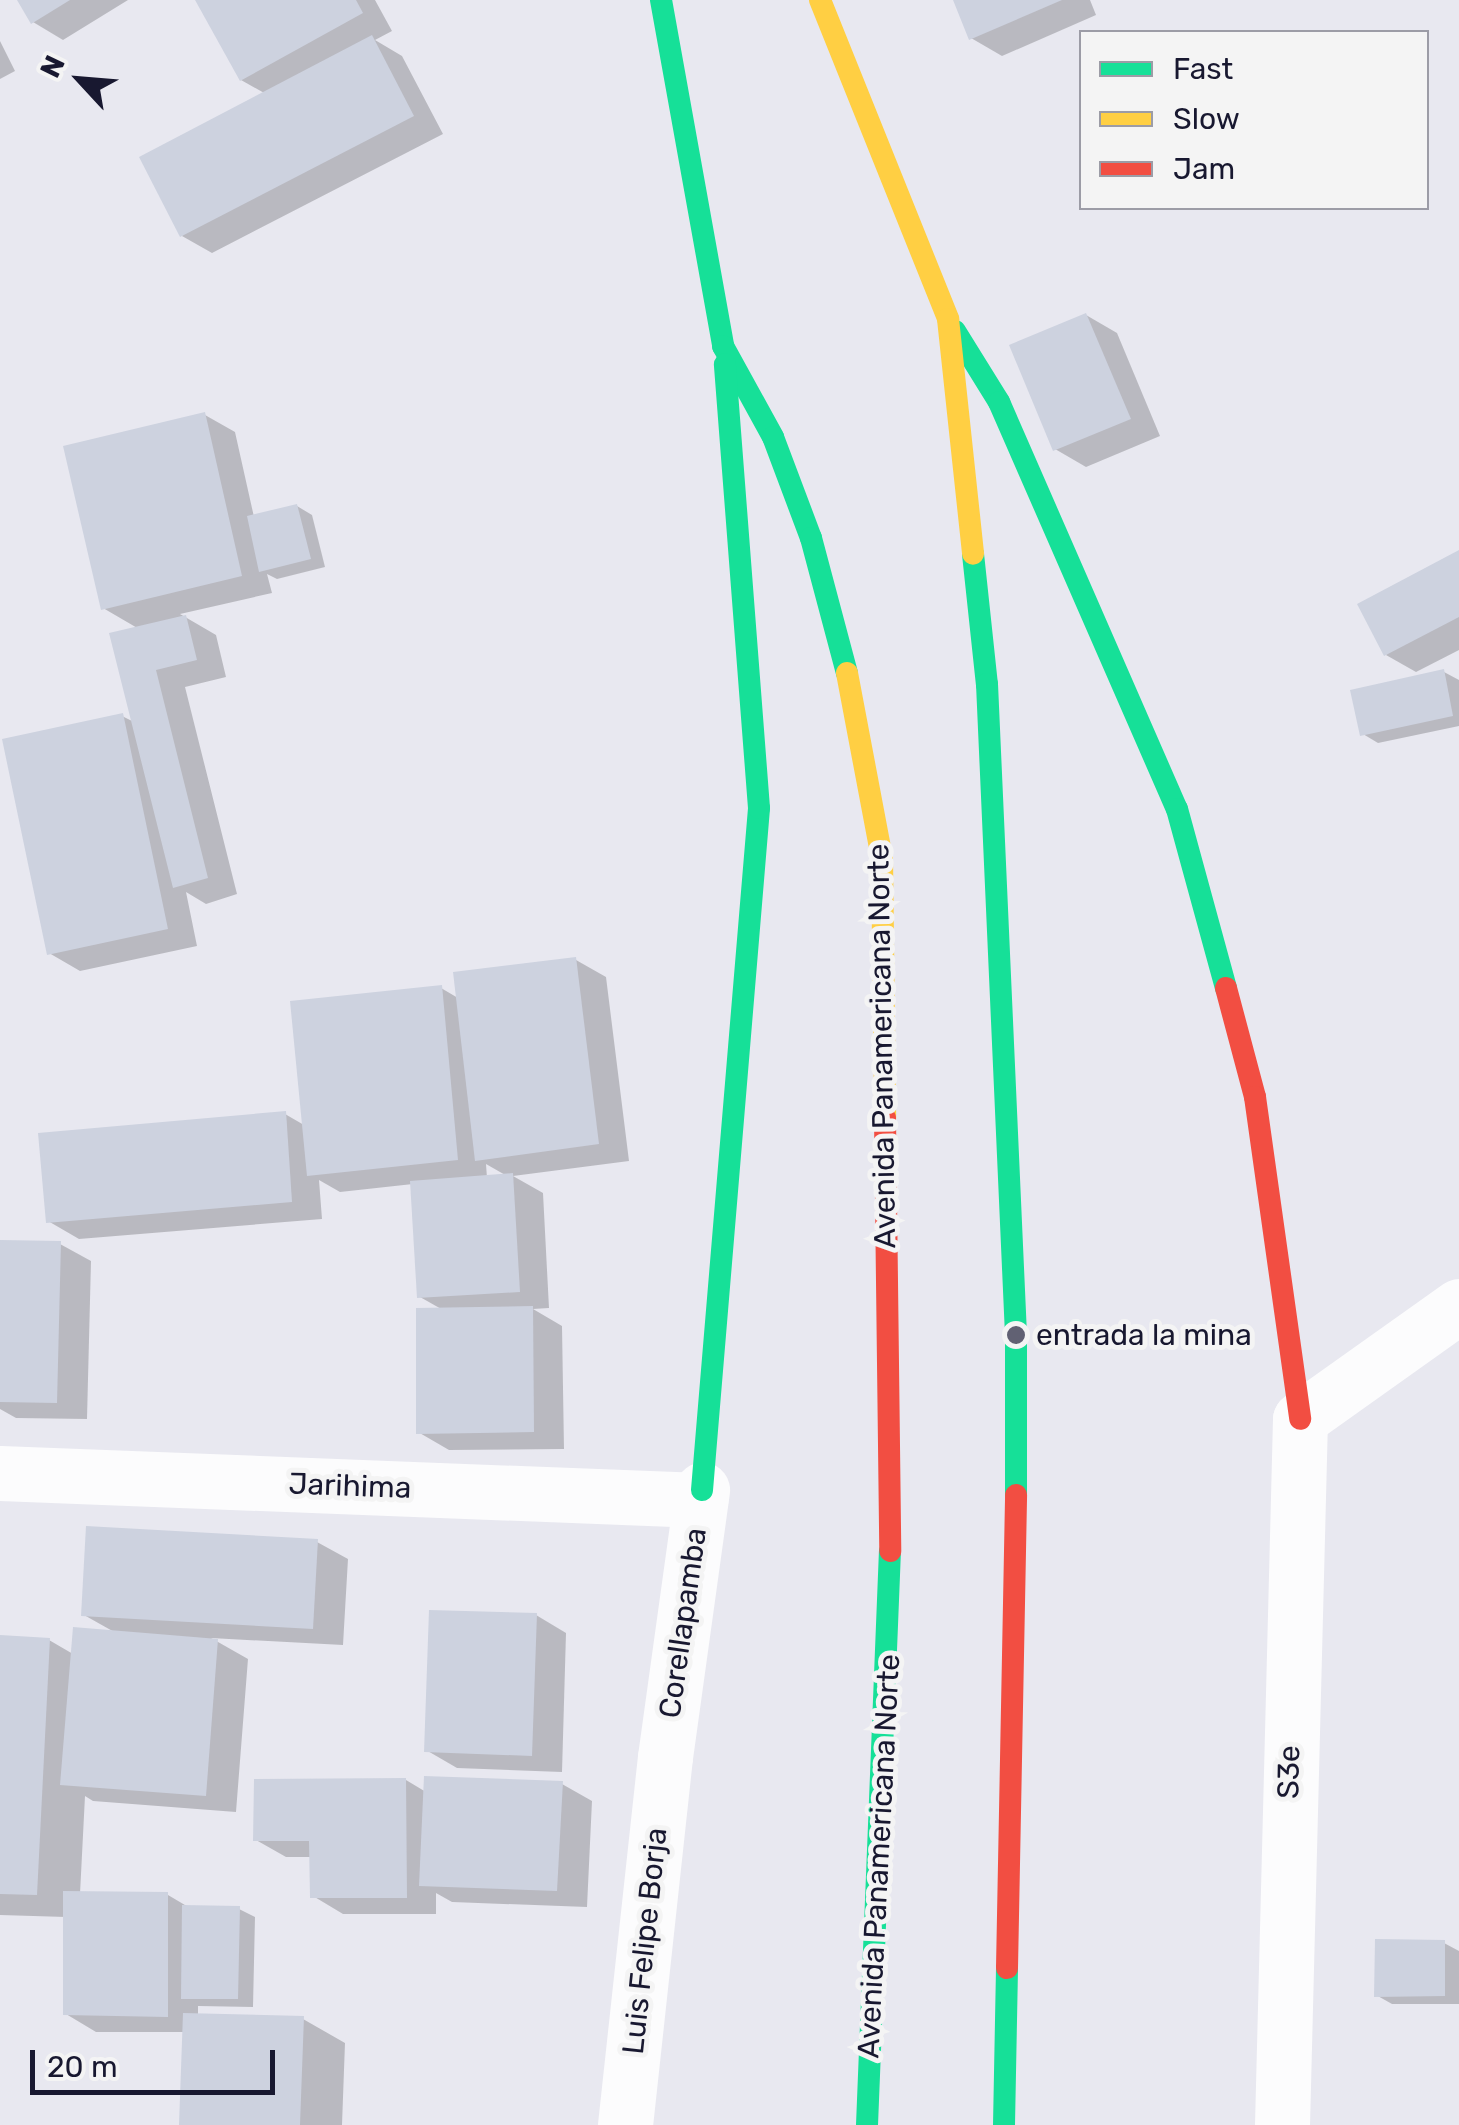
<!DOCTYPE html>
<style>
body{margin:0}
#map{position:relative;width:1459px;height:2125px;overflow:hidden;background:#e8e8f0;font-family:Rubik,sans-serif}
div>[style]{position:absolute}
.shadow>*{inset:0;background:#0003}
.building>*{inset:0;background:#cdd2df}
.street>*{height:55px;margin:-27.5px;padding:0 27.5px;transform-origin:27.5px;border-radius:27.5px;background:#fcfcfd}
.fast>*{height:22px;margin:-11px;padding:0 11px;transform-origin:11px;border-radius:11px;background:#16e098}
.slow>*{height:22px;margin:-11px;padding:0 11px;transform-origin:11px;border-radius:11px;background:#ffcf43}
.jam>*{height:22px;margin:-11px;padding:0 11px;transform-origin:11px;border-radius:11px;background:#f24e42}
.dots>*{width:28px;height:28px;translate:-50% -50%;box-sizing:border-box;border:5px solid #f4f4f4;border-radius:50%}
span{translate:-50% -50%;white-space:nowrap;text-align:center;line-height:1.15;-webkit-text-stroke:10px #f4f4f4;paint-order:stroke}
.street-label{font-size:30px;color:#181830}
.poi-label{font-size:30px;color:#181830}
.left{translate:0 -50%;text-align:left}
.legend{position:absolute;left:1079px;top:30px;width:350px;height:180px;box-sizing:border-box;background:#f4f4f4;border:2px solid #9c9ca6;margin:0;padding:12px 18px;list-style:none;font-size:30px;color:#181830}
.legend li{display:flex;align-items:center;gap:20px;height:50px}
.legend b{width:50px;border:2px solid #9c9ca6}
.north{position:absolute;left:30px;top:30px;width:100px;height:100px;-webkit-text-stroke:8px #f4f4f4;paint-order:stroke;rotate:296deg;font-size:28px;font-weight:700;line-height:40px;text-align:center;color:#181830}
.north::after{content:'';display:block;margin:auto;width:35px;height:45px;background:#181830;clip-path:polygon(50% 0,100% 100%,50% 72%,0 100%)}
.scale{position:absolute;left:30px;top:2050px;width:245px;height:45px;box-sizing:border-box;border:5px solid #181830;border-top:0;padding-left:12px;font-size:30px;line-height:35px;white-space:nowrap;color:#181830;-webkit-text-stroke:8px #f4f4f4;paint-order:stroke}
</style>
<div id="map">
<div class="shadow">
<i style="clip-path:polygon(20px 0,128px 0,63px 40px,33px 22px)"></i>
<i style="clip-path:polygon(198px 0,375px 0,392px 31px,375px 40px,402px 56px,443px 134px,212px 253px,182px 236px,266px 94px,241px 80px)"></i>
<i style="clip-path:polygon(956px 0,1090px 0,1096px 15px,1002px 56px,971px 38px)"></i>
<i style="clip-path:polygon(0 41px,15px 71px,0 79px)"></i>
<i style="clip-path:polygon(1086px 315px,1117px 333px,1160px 436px,1086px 467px,1055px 449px)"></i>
<i style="clip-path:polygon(205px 415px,235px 432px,254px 517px,297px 506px,312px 515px,325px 567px,277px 579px,267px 574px,272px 593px,180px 614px,216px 635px,226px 677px,185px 687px,237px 894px,206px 904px,186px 892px,197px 946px,80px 971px,49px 953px,122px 716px,134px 722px,139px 629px,103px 608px)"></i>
<i style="clip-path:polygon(1459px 553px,1459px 650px,1416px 672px,1386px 655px)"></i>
<i style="clip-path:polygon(1444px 672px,1459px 680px,1459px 726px,1378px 743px,1363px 734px)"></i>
<i style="clip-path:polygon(evenodd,576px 960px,606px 977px,629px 1161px,513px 1176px,543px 1193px,549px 1308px,533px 1309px,562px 1326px,564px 1449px,449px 1450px,418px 1432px,443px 1310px,420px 1297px,413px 1184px,340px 1192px,319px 1180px,322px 1219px,79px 1239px,48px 1221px,285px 1114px,304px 1125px,441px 988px,458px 998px,576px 960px,486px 1164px,507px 1176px,487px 1178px,486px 1164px)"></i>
<i style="clip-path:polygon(0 1242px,60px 1244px,91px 1261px,87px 1419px,16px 1418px,0 1409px)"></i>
<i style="clip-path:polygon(317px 1542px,348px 1559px,343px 1645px,211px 1638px,248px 1659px,236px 1812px,93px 1801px,85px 1796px,80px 1894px,168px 1895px,190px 1908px,239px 1909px,255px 1917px,253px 2007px,198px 2006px,198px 2016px,303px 2019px,345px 2043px,342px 2125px,182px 2125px,185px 2032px,96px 2032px,66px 2014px,66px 1917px,0 1915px,0 1638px,49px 1640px,73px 1654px,116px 1633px,84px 1615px)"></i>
<i style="clip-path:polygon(536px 1615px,566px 1633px,562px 1772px,457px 1768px,426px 1750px)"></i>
<i style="clip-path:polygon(406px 1780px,426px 1792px,562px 1784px,592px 1801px,587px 1907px,452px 1902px,436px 1893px,436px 1914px,343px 1914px,313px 1896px,312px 1857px,286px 1857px,256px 1840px)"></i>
<i style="clip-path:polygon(1444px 1943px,1459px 1951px,1459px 2004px,1392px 2004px,1376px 1995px)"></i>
</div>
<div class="building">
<i style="clip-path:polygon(17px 0,70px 0,31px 24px)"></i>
<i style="clip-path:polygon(195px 0,356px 0,363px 13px,240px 81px)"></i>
<i style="clip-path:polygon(953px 0,1062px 0,969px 40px)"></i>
<i style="clip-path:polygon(372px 35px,414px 116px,180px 237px,139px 157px)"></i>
<i style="clip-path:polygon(1086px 313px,1131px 419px,1053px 451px,1009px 345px)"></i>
<i style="clip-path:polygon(205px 412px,242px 576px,101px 610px,63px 446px)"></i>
<i style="clip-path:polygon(297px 504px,311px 559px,259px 572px,247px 516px)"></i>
<i style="clip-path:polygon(1459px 550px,1459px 617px,1384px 656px,1357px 604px)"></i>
<i style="clip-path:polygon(186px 615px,197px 660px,156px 670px,208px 878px,173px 888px,109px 633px)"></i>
<i style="clip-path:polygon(1444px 669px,1453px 716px,1360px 736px,1350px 690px)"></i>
<i style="clip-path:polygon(123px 713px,168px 929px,47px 955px,2px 739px)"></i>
<i style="clip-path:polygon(576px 957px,599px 1144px,475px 1161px,453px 972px)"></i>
<i style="clip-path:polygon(442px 985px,458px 1160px,307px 1176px,290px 1001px)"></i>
<i style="clip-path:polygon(286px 1111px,292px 1202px,46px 1223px,38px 1133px)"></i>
<i style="clip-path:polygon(513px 1173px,520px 1292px,417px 1298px,410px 1181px)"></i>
<i style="clip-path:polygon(0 1240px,61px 1241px,57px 1403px,0 1402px)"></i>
<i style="clip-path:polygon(533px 1306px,534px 1432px,416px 1434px,416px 1308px)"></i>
<i style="clip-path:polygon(86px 1526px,318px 1539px,313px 1629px,81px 1616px)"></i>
<i style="clip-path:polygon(429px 1610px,537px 1613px,532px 1756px,424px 1752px)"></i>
<i style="clip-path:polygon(73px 1627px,218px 1639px,206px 1796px,60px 1785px)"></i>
<i style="clip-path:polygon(0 1635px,50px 1638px,37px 1895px,0 1894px)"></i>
<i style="clip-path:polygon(424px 1776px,563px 1781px,557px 1891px,419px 1886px)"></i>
<i style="clip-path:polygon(406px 1778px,407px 1898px,310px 1898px,309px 1841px,253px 1841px,254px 1779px)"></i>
<i style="clip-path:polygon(63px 1891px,168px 1892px,168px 2017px,63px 2015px)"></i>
<i style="clip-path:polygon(182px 1905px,240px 1906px,238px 1999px,181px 1999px)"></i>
<i style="clip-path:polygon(1375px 1939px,1445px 1940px,1445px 1996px,1374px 1997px)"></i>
<i style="clip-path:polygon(183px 2013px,304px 2016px,300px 2125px,179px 2125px)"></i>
</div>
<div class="street">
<i style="left:0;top:1473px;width:701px;rotate:2.21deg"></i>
<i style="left:625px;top:2125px;width:370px;rotate:-83.8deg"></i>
<i style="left:665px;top:1757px;width:270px;rotate:-82.1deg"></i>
<i style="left:1282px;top:2125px;width:706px;rotate:-88.54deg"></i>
<i style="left:1300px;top:1419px;width:195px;rotate:-35.4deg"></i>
</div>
<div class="fast">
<i style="left:661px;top:0;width:352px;rotate:79.8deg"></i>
<i style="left:723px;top:346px;width:104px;rotate:61.2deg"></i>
<i style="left:773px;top:437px;width:108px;rotate:69.4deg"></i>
<i style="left:811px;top:538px;width:140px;rotate:75.1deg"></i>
<i style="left:955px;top:331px;width:84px;rotate:58.2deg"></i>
<i style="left:999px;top:402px;width:444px;rotate:66.4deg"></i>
<i style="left:1177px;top:809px;width:186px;rotate:74.7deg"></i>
<i style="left:973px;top:554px;width:131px;rotate:83.9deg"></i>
<i style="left:987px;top:684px;width:652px;rotate:87.45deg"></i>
<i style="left:1016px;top:1335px;width:160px;rotate:90deg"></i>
<i style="left:702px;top:1490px;width:684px;rotate:-85.22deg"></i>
<i style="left:759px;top:808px;width:445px;rotate:-94.4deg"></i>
<i style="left:867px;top:2125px;width:574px;rotate:-87.71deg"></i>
<i style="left:1004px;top:2125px;width:157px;rotate:-88.9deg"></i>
</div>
<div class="slow">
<i style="left:820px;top:0;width:344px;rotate:68.1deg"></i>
<i style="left:948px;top:319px;width:236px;rotate:83.9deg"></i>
<i style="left:847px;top:673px;width:188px;rotate:79.3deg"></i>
<i style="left:882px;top:858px;width:260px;rotate:89.3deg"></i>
</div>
<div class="jam">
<i style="left:1226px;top:988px;width:113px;rotate:75.1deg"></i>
<i style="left:1255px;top:1097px;width:325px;rotate:82deg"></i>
<i style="left:885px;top:1118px;width:433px;rotate:89.3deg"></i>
<i style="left:1007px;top:1968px;width:473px;rotate:-88.9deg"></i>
</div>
<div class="dots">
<i style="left:1016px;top:1335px;background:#616173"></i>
</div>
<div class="street-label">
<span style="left:882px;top:1046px;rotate:-91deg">Avenida Panamericana Norte</span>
<span style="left:350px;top:1486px;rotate:2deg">Jarihima</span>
<span style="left:683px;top:1623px;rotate:-82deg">Corellapamba</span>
<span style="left:1289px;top:1772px;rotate:-89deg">S3e</span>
<span style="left:879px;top:1856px;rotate:-87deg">Avenida Panamericana Norte</span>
<span style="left:645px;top:1941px;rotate:-84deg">Luis Felipe Borja</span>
</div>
<div class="poi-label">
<span class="left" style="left:1036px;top:1335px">entrada la mina</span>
</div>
<ul class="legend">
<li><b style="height:12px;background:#16e098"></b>Fast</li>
<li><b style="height:12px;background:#ffcf43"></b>Slow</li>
<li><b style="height:12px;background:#f24e42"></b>Jam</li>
</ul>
<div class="north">N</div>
<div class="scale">20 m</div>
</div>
